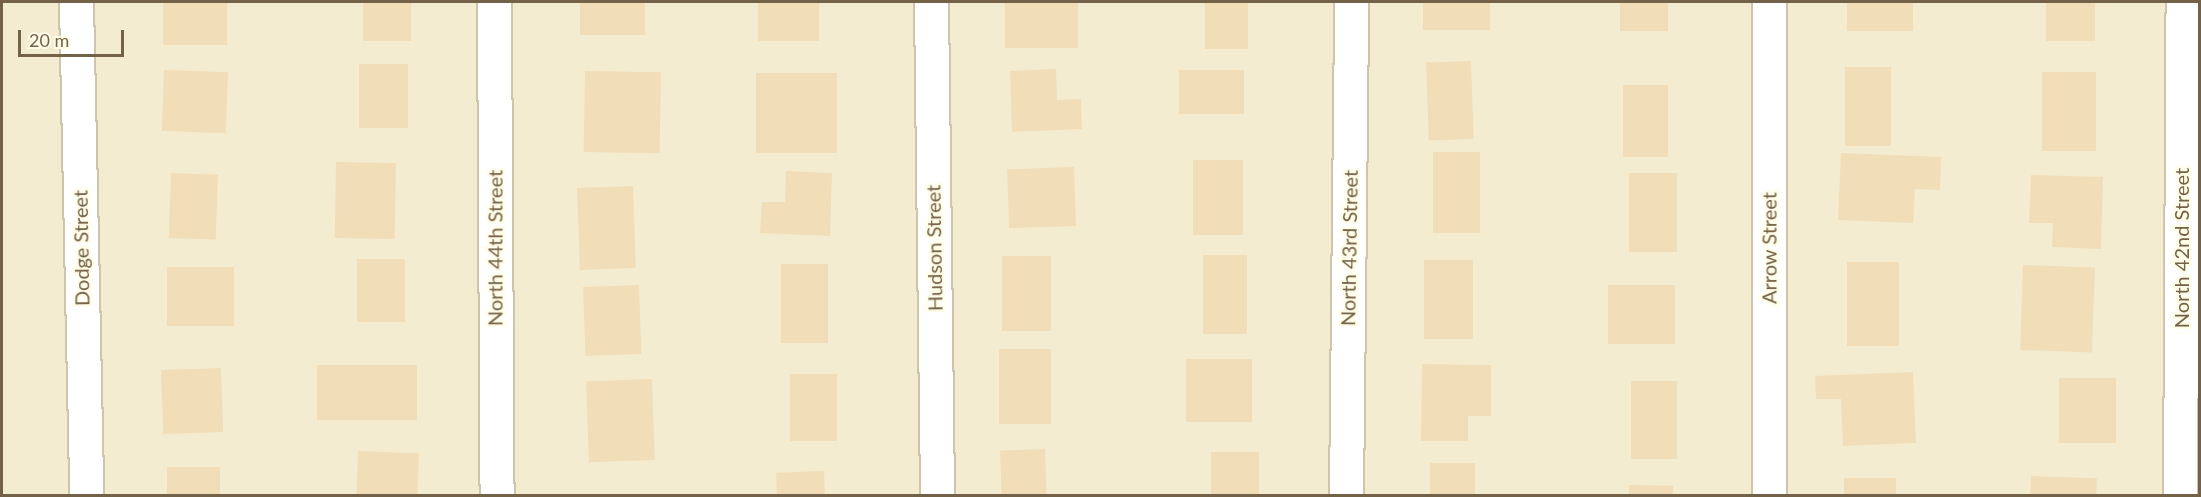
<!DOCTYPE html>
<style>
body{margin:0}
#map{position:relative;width:2201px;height:497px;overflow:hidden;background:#fcf8e2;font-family:Lato,sans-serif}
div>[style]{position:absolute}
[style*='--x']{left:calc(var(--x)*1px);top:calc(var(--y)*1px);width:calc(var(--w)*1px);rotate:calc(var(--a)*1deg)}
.residential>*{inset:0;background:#f4ecd0;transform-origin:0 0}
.building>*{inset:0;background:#f2ddb9;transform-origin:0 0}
.roads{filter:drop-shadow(2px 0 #cfc4ac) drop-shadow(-2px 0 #cfc4ac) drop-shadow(0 2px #cfc4ac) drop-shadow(0 -2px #cfc4ac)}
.minor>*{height:33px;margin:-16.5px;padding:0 16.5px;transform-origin:16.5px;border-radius:16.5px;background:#fff}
span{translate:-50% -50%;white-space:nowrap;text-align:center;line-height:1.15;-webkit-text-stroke:5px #fffce8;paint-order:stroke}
.street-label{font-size:20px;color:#746248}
.frame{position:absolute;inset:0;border:3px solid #746248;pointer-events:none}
.scale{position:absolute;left:18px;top:30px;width:106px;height:27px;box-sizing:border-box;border:3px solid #746248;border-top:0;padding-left:8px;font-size:18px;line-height:21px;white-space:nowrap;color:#746248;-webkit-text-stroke:4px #fffce8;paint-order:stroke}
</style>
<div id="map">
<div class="residential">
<i style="left:2px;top:2px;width:486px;height:493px"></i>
<i style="left:504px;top:2px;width:1695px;height:493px"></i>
</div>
<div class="building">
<i style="left:163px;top:2px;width:64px;height:43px"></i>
<i style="left:363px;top:2px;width:48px;height:39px"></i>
<i style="left:580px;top:2px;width:65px;height:33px"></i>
<i style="left:758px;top:2px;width:61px;height:39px"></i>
<i style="left:1005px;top:2px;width:73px;height:46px"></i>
<i style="left:1205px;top:2px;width:43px;height:47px"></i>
<i style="left:1423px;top:2px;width:67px;height:28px"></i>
<i style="left:1620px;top:2px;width:48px;height:29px"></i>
<i style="left:1847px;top:2px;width:66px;height:29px"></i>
<i style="left:2046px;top:2px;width:49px;height:39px"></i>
<i style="left:1471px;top:61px;width:78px;height:45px;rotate:88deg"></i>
<i style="left:359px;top:64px;width:49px;height:64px"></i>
<i style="left:1891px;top:67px;width:79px;height:46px;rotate:90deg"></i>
<i style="clip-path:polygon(1056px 69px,1057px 100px,1081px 99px,1082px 129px,1012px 132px,1010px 71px)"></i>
<i style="left:164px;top:70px;width:64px;height:61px;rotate:2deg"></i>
<i style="left:1179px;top:70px;width:65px;height:44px"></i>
<i style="left:585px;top:71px;width:76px;height:81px;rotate:1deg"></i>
<i style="left:2042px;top:72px;width:54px;height:79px"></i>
<i style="left:756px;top:73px;width:81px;height:80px"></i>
<i style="left:1623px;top:85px;width:45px;height:72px"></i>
<i style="left:1480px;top:152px;width:81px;height:47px;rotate:90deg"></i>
<i style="clip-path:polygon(1841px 153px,1941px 157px,1940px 190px,1915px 189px,1913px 223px,1838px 220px)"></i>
<i style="left:1193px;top:160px;width:50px;height:75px"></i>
<i style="left:336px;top:162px;width:60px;height:76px;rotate:1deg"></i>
<i style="left:1074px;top:167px;width:59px;height:67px;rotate:88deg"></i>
<i style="clip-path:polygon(786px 171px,832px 173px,830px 236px,760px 233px,762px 202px,785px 202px)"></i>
<i style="left:171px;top:173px;width:47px;height:65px;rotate:2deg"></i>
<i style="left:1629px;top:173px;width:48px;height:79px"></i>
<i style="clip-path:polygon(2031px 175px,2103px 177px,2101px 249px,2052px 247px,2053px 223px,2029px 223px)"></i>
<i style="left:633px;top:186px;width:82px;height:56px;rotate:88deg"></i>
<i style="left:1203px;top:255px;width:44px;height:79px"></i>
<i style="left:1002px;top:256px;width:49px;height:75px"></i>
<i style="left:357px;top:259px;width:48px;height:63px"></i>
<i style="left:1424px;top:260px;width:49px;height:79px"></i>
<i style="left:1847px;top:262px;width:52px;height:84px"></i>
<i style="left:828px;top:264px;width:79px;height:47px;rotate:90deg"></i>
<i style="left:2023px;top:265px;width:72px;height:85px;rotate:2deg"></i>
<i style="left:234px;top:267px;width:59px;height:67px;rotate:90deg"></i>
<i style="left:639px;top:285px;width:69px;height:56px;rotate:88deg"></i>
<i style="left:1608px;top:285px;width:67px;height:59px"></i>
<i style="left:999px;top:349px;width:52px;height:75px"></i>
<i style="left:1186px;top:359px;width:66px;height:63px"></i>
<i style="clip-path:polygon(1422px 364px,1491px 365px,1491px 416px,1468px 416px,1468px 441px,1421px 441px)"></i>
<i style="left:317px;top:365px;width:100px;height:55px"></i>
<i style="left:221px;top:368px;width:64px;height:60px;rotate:88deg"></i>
<i style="clip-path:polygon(1913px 372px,1916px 443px,1843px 446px,1841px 399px,1816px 399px,1815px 376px)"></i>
<i style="left:790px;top:374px;width:47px;height:67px"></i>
<i style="left:2059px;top:378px;width:57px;height:65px"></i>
<i style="left:652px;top:379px;width:81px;height:66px;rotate:88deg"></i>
<i style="left:1631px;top:381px;width:46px;height:78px"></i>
<i style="left:1045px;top:449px;width:47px;height:45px;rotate:88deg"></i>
<i style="left:358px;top:451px;width:61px;height:45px;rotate:2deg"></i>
<i style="left:1259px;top:452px;width:44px;height:48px;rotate:90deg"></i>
<i style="left:1475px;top:463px;width:33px;height:45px;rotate:90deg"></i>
<i style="left:167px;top:467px;width:53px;height:29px"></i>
<i style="left:824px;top:471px;width:25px;height:48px;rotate:88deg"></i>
<i style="left:2031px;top:476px;width:66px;height:20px;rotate:2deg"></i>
<i style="left:1844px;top:478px;width:52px;height:18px"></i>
<i style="left:1629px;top:485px;width:44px;height:11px;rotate:1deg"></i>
</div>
<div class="roads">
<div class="minor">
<i style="--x:76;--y:2;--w:494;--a:88.8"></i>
<i style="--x:494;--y:2;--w:494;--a:89.7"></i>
<i style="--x:931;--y:2;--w:494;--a:89.3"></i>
<i style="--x:1769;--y:2;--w:494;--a:90"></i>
<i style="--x:1346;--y:496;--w:494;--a:-89.4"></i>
<i style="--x:2180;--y:496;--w:494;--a:-89.7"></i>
</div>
</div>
<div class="street-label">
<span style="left:81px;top:248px;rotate:-91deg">Dodge Street</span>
<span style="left:495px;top:248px;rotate:-90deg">North 44th Street</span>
<span style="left:934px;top:248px;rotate:-91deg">Hudson Street</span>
<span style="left:1349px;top:248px;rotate:-89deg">North 43rd Street</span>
<span style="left:1769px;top:248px;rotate:-90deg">Arrow Street</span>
<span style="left:2181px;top:248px;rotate:-90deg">North 42nd Street</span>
</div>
<div class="frame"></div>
<div class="scale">20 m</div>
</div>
